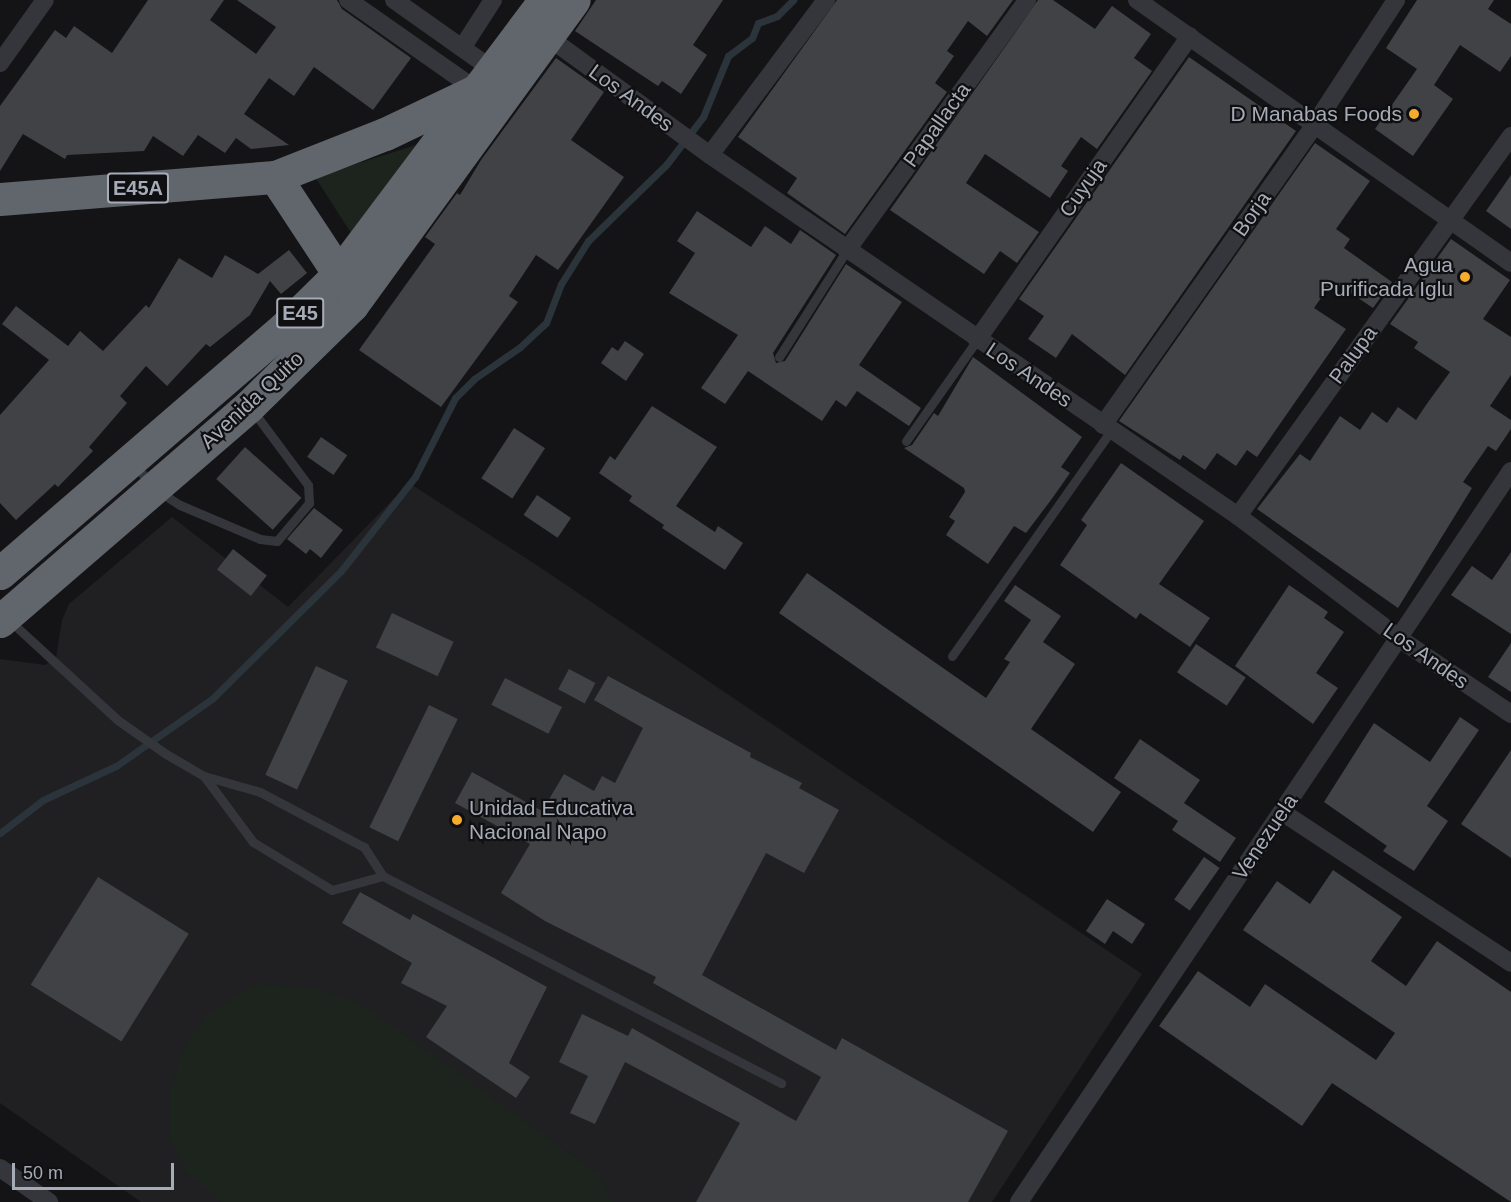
<!DOCTYPE html>
<style>
body{margin:0}
#map{position:relative;width:1511px;height:1202px;overflow:hidden;background:#141416;font-family:Helvetica,sans-serif}
div>[style]{position:absolute}
[style*='--x']{left:calc(var(--x)*1px);top:calc(var(--y)*1px);width:calc(var(--w)*1px);rotate:calc(var(--a)*1deg)}
.built>*{inset:0;background:#202023}
.green>*{inset:0;background:#1c241d}
.stream>*{height:7px;margin:-3.5px;padding:0 3.5px;transform-origin:3.5px;border-radius:3.5px;background:#2a343a}
.building>*{inset:0;background:#404246;transform-origin:0 0}
.lane>*{height:9px;margin:-4.5px;padding:0 4.5px;transform-origin:4.5px;border-radius:4.5px;background:#35363b}
.street>*{height:18px;margin:-9px;padding:0 9px;transform-origin:9px;border-radius:9px;background:#35363b}
.highway>*{height:33px;margin:-16.5px;padding:0 16.5px;transform-origin:16.5px;border-radius:16.5px;background:#61656c}
.dots>*{width:16px;height:16px;translate:-50% -50%;box-sizing:border-box;border:3px solid #0f0f11;border-radius:50%}
span{translate:-50% -50%;white-space:nowrap;text-align:center;line-height:1.15;-webkit-text-stroke:4.5px #0f0f11;paint-order:stroke}
.shield-label span{padding:2px 4px;background:#0f0f11;border:2px solid;border-radius:4px;-webkit-text-stroke-width:0}
.shield-label{font-size:20px;color:#a6acb7;font-weight:700}
.street-label{font-size:21px;color:#a6acb7}
.poi-label{font-size:21px;color:#a6acb7}
.right{translate:-100% -50%;text-align:right}
.left{translate:0 -50%;text-align:left}
.scale{position:absolute;left:12px;top:1163px;width:162px;height:27px;box-sizing:border-box;border:3px solid #a6acb7;border-top:0;padding-left:8px;font-size:18px;line-height:21px;white-space:nowrap;color:#a6acb7;-webkit-text-stroke:4px #0f0f11;paint-order:stroke}
</style>
<div id="map">
<div class="built">
<i style="clip-path:polygon(409px 483px,541px 568px,1142px 974px,992px 1202px,141px 1202px,0 1103px,0 659px,45px 665px,56px 658px,62px 620px,69px 604px,172px 517px,288px 607px)"></i>
</div>
<div class="green">
<i style="clip-path:polygon(416px 145px,351px 233px,315px 177px)"></i>
<i style="clip-path:polygon(258px 984px,320px 989px,362px 1005px,596px 1172px,614px 1202px,222px 1202px,187px 1172px,170px 1137px,169px 1091px,185px 1046px,208px 1014px)"></i>
</div>
<div class="stream">
<i style="--x:0;--y:833;--w:54;--a:-37.5"></i>
<i style="--x:43;--y:800;--w:81;--a:-25"></i>
<i style="--x:116;--y:766;--w:118;--a:-35"></i>
<i style="--x:213;--y:698;--w:180;--a:-44.8"></i>
<i style="--x:341;--y:571;--w:120;--a:-51.8"></i>
<i style="--x:415;--y:477;--w:89;--a:-63.1"></i>
<i style="--x:455;--y:398;--w:27;--a:-45"></i>
<i style="--x:474;--y:379;--w:56;--a:-34.8"></i>
<i style="--x:520;--y:347;--w:35;--a:-43"></i>
<i style="--x:546;--y:323;--w:42;--a:-69"></i>
<i style="--x:561;--y:284;--w:51;--a:-57.9"></i>
<i style="--x:588;--y:241;--w:109;--a:-44.3"></i>
<i style="--x:666;--y:165;--w:61;--a:-52.4"></i>
<i style="--x:703;--y:117;--w:66;--a:-67.7"></i>
<i style="--x:728;--y:56;--w:30;--a:-37"></i>
<i style="--x:752;--y:38;--w:16;--a:-68"></i>
<i style="--x:758;--y:23;--w:20;--a:-20"></i>
<i style="--x:777;--y:16;--w:23;--a:-45"></i>
</div>
<div class="building">
<i style="clip-path:polygon(148px 0,224px 0,210px 20px,256px 54px,276px 27px,237px 0,337px 0,342px 9px,411px 58px,373px 110px,314px 67px,294px 96px,269px 78px,244px 114px,289px 145px,251px 149px,236px 138px,225px 153px,198px 135px,183px 156px,153px 136px,144px 151px,67px 155px,65px 159px,23px 134px,0 171px,0 106px,55px 30px,66px 38px,74px 26px,112px 53px)"></i>
<i style="clip-path:polygon(596px 0,723px 0,693px 45px,707px 55px,681px 94px,662px 81px,658px 86px,575px 31px)"></i>
<i style="clip-path:polygon(837px 0,1013px 0,987px 36px,968px 21px,947px 51px,954px 56px,935px 83px,947px 92px,845px 234px,787px 193px,797px 178px,738px 137px)"></i>
<i style="clip-path:polygon(1038px 0,1053px 0,1095px 29px,1112px 6px,1151px 34px,1134px 58px,1152px 71px,1097px 149px,1081px 137px,1061px 166px,1068px 171px,1050px 198px,985px 154px,966px 183px,1039px 232px,1017px 263px,1000px 251px,984px 274px,890px 210px)"></i>
<i style="clip-path:polygon(1417px 0,1494px 0,1488px 9px,1511px 24px,1511px 56px,1500px 72px,1460px 45px,1434px 85px,1453px 99px,1413px 156px,1375px 129px,1417px 69px,1386px 48px)"></i>
<i style="clip-path:polygon(1189px 57px,1296px 131px,1125px 375px,1072px 334px,1056px 358px,1028px 339px,1044px 316px,1019px 299px)"></i>
<i style="clip-path:polygon(556px 58px,604px 92px,571px 140px,624px 177px,558px 270px,536px 255px,509px 296px,518px 302px,441px 407px,359px 350px,435px 244px,425px 237px,457px 193px,460px 195px,481px 160px)"></i>
<i style="clip-path:polygon(1315px 143px,1370px 181px,1336px 229px,1350px 239px,1344px 248px,1392px 282px,1373px 308px,1333px 281px,1314px 308px,1346px 329px,1257px 457px,1247px 450px,1236px 466px,1217px 453px,1205px 470px,1183px 455px,1180px 460px,1119px 421px)"></i>
<i style="clip-path:polygon(1511px 175px,1511px 229px,1486px 211px)"></i>
<i style="clip-path:polygon(697px 211px,751px 247px,765px 226px,791px 244px,800px 230px,836px 255px,773px 353px,776px 363px,785px 361px,846px 264px,902px 302px,859px 365px,921px 408px,909px 426px,857px 391px,846px 407px,836px 400px,822px 421px,748px 371px,725px 404px,701px 388px,738px 335px,669px 293px,695px 253px,677px 241px)"></i>
<i style="clip-path:polygon(1451px 239px,1510px 280px,1483px 319px,1511px 337px,1511px 375px,1490px 406px,1511px 420px,1511px 429px,1496px 451px,1488px 446px,1463px 482px,1472px 488px,1398px 608px,1257px 509px,1300px 454px,1310px 461px,1340px 416px,1360px 430px,1372px 412px,1387px 423px,1398px 407px,1416px 420px,1426px 405px,1450px 372px,1414px 348px,1418px 342px,1390px 324px)"></i>
<i style="clip-path:polygon(289px 250px,307px 273px,281px 294px,270px 281px,250px 315px,210px 347px,206px 344px,167px 386px,146px 366px,120px 396px,127px 403px,89px 447px,93px 451px,58px 487px,55px 484px,16px 520px,0 503px,0 415px,49px 360px,2px 324px,16px 306px,68px 346px,80px 331px,103px 351px,146px 305px,149px 308px,179px 258px,212px 278px,225px 255px,258px 274px)"></i>
<i style="clip-path:polygon(625px 341px,644px 354px,626px 381px,601px 363px,612px 347px,618px 351px)"></i>
<i style="clip-path:polygon(973px 357px,1082px 437px,1061px 467px,1070px 473px,1051px 500px,1026px 533px,1014px 526px,988px 564px,946px 535px,955px 521px,949px 517px,965px 492px,964px 488px,904px 448px,912px 445px,934px 413px,938px 416px)"></i>
<i style="clip-path:polygon(652px 406px,717px 447px,676px 506px,715px 532px,718px 526px,743px 543px,725px 570px,662px 528px,664px 525px,629px 501px,632px 496px,599px 473px,610px 456px,615px 460px)"></i>
<i style="left:514px;top:428px;width:37px;height:60px;rotate:33deg"></i>
<i style="left:321px;top:437px;width:32px;height:24px;rotate:35deg"></i>
<i style="left:245px;top:447px;width:76px;height:43px;rotate:42deg"></i>
<i style="clip-path:polygon(1121px 463px,1204px 521px,1159px 584px,1210px 618px,1190px 647px,1140px 613px,1136px 619px,1060px 565px,1087px 525px,1081px 520px)"></i>
<i style="left:537px;top:495px;width:41px;height:24px;rotate:34deg"></i>
<i style="clip-path:polygon(314px 508px,343px 530px,321px 558px,310px 549px,306px 554px,287px 539px)"></i>
<i style="left:233px;top:549px;width:43px;height:26px;rotate:38deg"></i>
<i style="clip-path:polygon(1511px 552px,1511px 634px,1451px 595px,1472px 566px,1492px 580px)"></i>
<i style="clip-path:polygon(807px 573px,986px 698px,1010px 662px,1004px 659px,1031px 620px,1004px 601px,1015px 585px,1061px 616px,1043px 642px,1075px 664px,1031px 729px,1121px 792px,1093px 832px,779px 613px)"></i>
<i style="clip-path:polygon(1289px 585px,1328px 612px,1324px 618px,1344px 632px,1316px 673px,1338px 688px,1313px 724px,1235px 666px)"></i>
<i style="left:392px;top:613px;width:68px;height:38px;rotate:25deg"></i>
<i style="clip-path:polygon(1511px 643px,1511px 692px,1488px 677px)"></i>
<i style="left:1196px;top:644px;width:60px;height:34px;rotate:34deg"></i>
<i style="left:316px;top:666px;width:35px;height:120px;rotate:25deg"></i>
<i style="left:569px;top:669px;width:30px;height:23px;rotate:28deg"></i>
<i style="clip-path:polygon(608px 676px,751px 753px,750px 757px,802px 783px,799px 788px,839px 810px,804px 873px,766px 853px,702px 975px,836px 1050px,842px 1038px,1008px 1131px,968px 1202px,696px 1202px,740px 1123px,625px 1062px,595px 1124px,570px 1113px,588px 1076px,559px 1062px,582px 1014px,628px 1036px,632px 1028px,796px 1121px,821px 1077px,653px 983px,656px 977px,545px 921px,501px 893px,530px 844px,455px 803px,472px 772px,542px 811px,564px 774px,594px 791px,602px 776px,615px 783px,643px 728px,594px 700px)"></i>
<i style="left:505px;top:678px;width:64px;height:30px;rotate:27deg"></i>
<i style="left:429px;top:705px;width:32px;height:136px;rotate:26deg"></i>
<i style="clip-path:polygon(1460px 717px,1479px 730px,1427px 806px,1448px 821px,1414px 871px,1383px 851px,1387px 846px,1324px 802px,1374px 723px,1430px 762px)"></i>
<i style="clip-path:polygon(1140px 739px,1200px 780px,1184px 803px,1236px 838px,1220px 862px,1172px 830px,1178px 821px,1114px 778px)"></i>
<i style="clip-path:polygon(1511px 750px,1511px 858px,1461px 824px)"></i>
<i style="left:1204px;top:857px;width:19px;height:52px;rotate:35deg"></i>
<i style="clip-path:polygon(1333px 870px,1402px 917px,1371px 961px,1406px 986px,1437px 941px,1511px 992px,1511px 1202px,1332px 1083px,1302px 1126px,1159px 1026px,1198px 971px,1250px 1007px,1265px 984px,1376px 1060px,1395px 1033px,1243px 930px,1277px 881px,1310px 904px)"></i>
<i style="left:98px;top:877px;width:107px;height:127px;rotate:32deg"></i>
<i style="clip-path:polygon(360px 892px,410px 920px,413px 914px,547px 987px,509px 1063px,530px 1077px,516px 1098px,426px 1037px,447px 1006px,401px 983px,412px 963px,342px 923px)"></i>
<i style="clip-path:polygon(1107px 899px,1145px 924px,1132px 944px,1113px 931px,1105px 944px,1086px 931px)"></i>
</div>
<div class="lane">
<i style="--x:779;--y:357;--w:127;--a:-57.6"></i>
<i style="--x:906;--y:441;--w:123;--a:-54.9"></i>
<i style="--x:135;--y:465;--w:31;--a:50"></i>
<i style="--x:155;--y:489;--w:30;--a:33"></i>
<i style="--x:180;--y:505;--w:87;--a:23"></i>
<i style="--x:260;--y:539;--w:17;--a:7"></i>
<i style="--x:277;--y:541;--w:50;--a:-49.9"></i>
<i style="--x:309;--y:503;--w:18;--a:-93"></i>
<i style="--x:308;--y:485;--w:92;--a:-126.6"></i>
<i style="--x:9;--y:620;--w:149;--a:42.6"></i>
<i style="--x:119;--y:721;--w:57;--a:35.1"></i>
<i style="--x:166;--y:754;--w:44;--a:30.1"></i>
<i style="--x:204;--y:776;--w:58;--a:15.9"></i>
<i style="--x:260;--y:792;--w:118;--a:27.9"></i>
<i style="--x:364;--y:847;--w:35;--a:57"></i>
<i style="--x:383;--y:876;--w:449;--a:27.5"></i>
<i style="--x:952;--y:656;--w:276;--a:-54.8"></i>
<i style="--x:204;--y:776;--w:82;--a:53.4"></i>
<i style="--x:253;--y:842;--w:92;--a:31.3"></i>
<i style="--x:332;--y:890;--w:53;--a:-15.4"></i>
</div>
<div class="street">
<i style="--x:348;--y:0;--w:164;--a:35"></i>
<i style="--x:394;--y:0;--w:128;--a:35.2"></i>
<i style="--x:1137;--y:0;--w:457;--a:35.1"></i>
<i style="--x:548;--y:37;--w:200;--a:36.1"></i>
<i style="--x:710;--y:155;--w:640;--a:34.36"></i>
<i style="--x:1238;--y:516;--w:203;--a:37.2"></i>
<i style="--x:1400;--y:639;--w:134;--a:34"></i>
<i style="--x:462;--y:48;--w:57;--a:-57.1"></i>
<i style="--x:0;--y:63;--w:77;--a:-54.5"></i>
<i style="--x:710;--y:155;--w:194;--a:-53.2"></i>
<i style="--x:847;--y:250;--w:308;--a:-54.2"></i>
<i style="--x:977;--y:340;--w:371;--a:-55"></i>
<i style="--x:1103;--y:425;--w:368;--a:-54.8"></i>
<i style="--x:1315;--y:124;--w:148;--a:-56.8"></i>
<i style="--x:1238;--y:516;--w:468;--a:-54.3"></i>
<i style="--x:1282;--y:812;--w:274;--a:33.4"></i>
<i style="--x:0;--y:1168;--w:60;--a:34.8"></i>
<i style="--x:1019;--y:1202;--w:881;--a:-56.06"></i>
</div>
<div class="highway">
<i style="--x:275;--y:177;--w:116;--a:56.6"></i>
<i style="--x:339;--y:274;--w:19;--a:69"></i>
<i style="--x:0;--y:199;--w:276;--a:-4.6"></i>
<i style="--x:275;--y:177;--w:118;--a:-21.4"></i>
<i style="--x:385;--y:134;--w:98;--a:-25.5"></i>
<i style="--x:0;--y:573;--w:374;--a:-40.8"></i>
<i style="--x:283;--y:329;--w:78;--a:-44.5"></i>
<i style="--x:339;--y:274;--w:343;--a:-53.1"></i>
<i style="--x:0;--y:621;--w:329;--a:-40.8"></i>
<i style="--x:249;--y:406;--w:144;--a:-44.4"></i>
<i style="--x:352;--y:305;--w:377;--a:-54"></i>
</div>
<div class="dots">
<i style="left:1414px;top:114px;background:#f5ac2e"></i>
<i style="left:1465px;top:277px;background:#f5ac2e"></i>
<i style="left:457px;top:820px;background:#f5ac2e"></i>
</div>
<div class="shield-label">
<span style="left:138px;top:188px">E45A</span>
<span style="left:300px;top:313px">E45</span>
</div>
<div class="street-label">
<span style="left:631px;top:98px;rotate:36deg">Los Andes</span>
<span style="left:937px;top:125px;rotate:-54deg">Papallacta</span>
<span style="left:1083px;top:188px;rotate:-55deg">Cuyuja</span>
<span style="left:1252px;top:214px;rotate:-55deg">Borja</span>
<span style="left:1353px;top:355px;rotate:-54deg">Palupa</span>
<span style="left:1029px;top:375px;rotate:34deg">Los Andes</span>
<span style="left:252px;top:400px;rotate:-43deg">Avenida Quito</span>
<span style="left:1426px;top:656px;rotate:35deg">Los Andes</span>
<span style="left:1265px;top:837px;rotate:-56deg">Venezuela</span>
</div>
<div class="poi-label">
<span class="right" style="left:1402px;top:114px">D Manabas Foods</span>
<span class="right" style="left:1453px;top:277px">Agua<br>Purificada Iglu</span>
<span class="left" style="left:469px;top:820px">Unidad Educativa<br>Nacional Napo</span>
</div>
<div class="scale">50 m</div>
</div>
